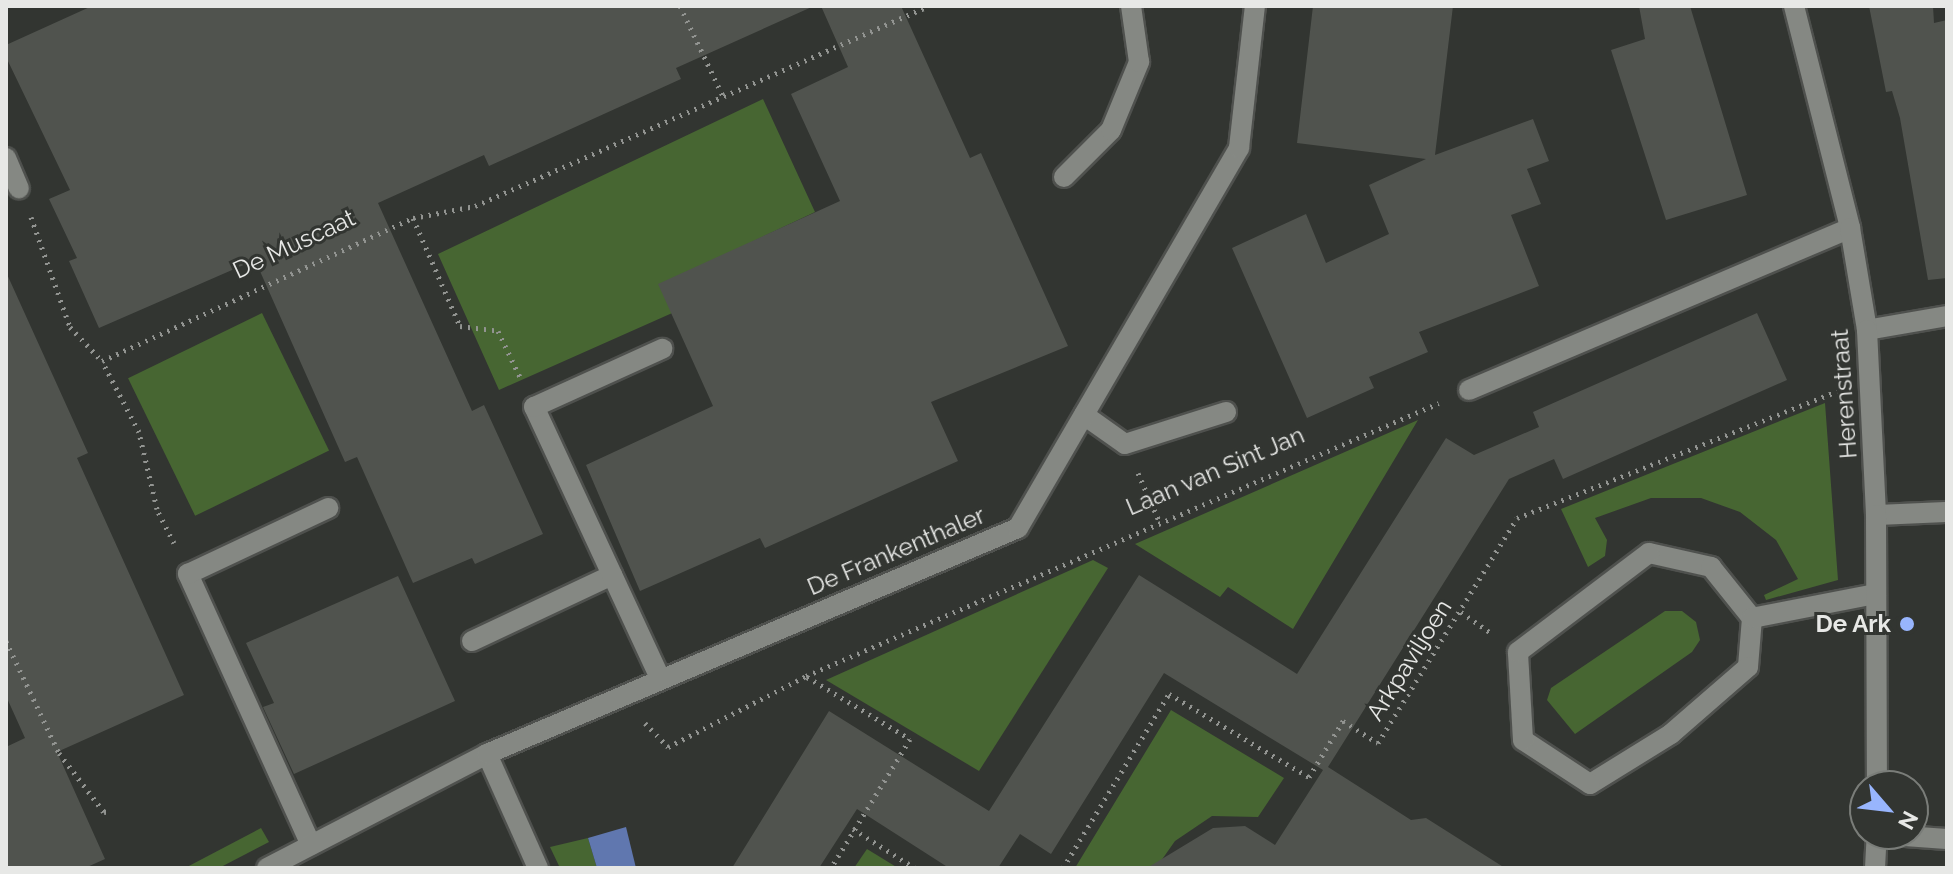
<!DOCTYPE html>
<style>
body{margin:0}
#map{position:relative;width:1953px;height:874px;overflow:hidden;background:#323531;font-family:Raleway,sans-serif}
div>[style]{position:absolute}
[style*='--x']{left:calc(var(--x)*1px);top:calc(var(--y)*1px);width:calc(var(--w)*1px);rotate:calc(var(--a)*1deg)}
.green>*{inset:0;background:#476632;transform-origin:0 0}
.water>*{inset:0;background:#6077af}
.building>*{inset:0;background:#50534e}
.path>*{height:5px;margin-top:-2.5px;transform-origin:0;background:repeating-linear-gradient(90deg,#929491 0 2px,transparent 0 8px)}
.roads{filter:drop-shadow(2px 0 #4f514e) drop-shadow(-2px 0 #4f514e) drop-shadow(0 2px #4f514e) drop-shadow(0 -2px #4f514e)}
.service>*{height:20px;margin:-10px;padding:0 10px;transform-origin:10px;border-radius:10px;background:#858883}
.minor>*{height:20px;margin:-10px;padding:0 10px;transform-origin:10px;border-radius:10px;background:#858883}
.tertiary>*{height:20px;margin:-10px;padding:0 10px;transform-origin:10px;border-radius:10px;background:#858883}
.dots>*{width:22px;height:22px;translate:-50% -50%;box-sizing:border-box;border:4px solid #323531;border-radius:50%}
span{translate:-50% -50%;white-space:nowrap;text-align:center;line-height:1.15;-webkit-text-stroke:6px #323531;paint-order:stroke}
.street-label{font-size:24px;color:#e7e8e6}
.poi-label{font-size:24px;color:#e7e8e6;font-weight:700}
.right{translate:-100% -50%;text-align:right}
.frame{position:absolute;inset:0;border:8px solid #e7e8e6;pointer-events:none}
.north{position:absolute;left:1849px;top:770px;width:80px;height:80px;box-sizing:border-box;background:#323531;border:2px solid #7a7d79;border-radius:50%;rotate:118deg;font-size:22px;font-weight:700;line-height:32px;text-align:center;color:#e7e8e6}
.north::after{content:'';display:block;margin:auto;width:28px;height:36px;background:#98b5fd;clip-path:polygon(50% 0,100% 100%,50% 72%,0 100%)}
</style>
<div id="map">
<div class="green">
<i style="clip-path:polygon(763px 99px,815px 212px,682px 275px,688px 306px,499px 390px,438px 254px)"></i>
<i style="left:262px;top:313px;width:153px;height:149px;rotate:64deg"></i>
<i style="clip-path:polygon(1825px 403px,1838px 580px,1766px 600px,1764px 595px,1798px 579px,1776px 540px,1740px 512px,1701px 498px,1651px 498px,1595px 518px,1607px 540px,1605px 556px,1588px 567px,1561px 509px)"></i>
<i style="clip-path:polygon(1418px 420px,1293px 629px,1228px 587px,1220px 597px,1135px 544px)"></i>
<i style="clip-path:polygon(1093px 560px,1108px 568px,979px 771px,826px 680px)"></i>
<i style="clip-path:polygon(1665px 611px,1682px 611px,1696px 622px,1700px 640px,1692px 652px,1575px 734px,1547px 700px,1551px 688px)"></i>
<i style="clip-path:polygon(1171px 710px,1284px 778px,1258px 817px,1212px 816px,1175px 841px,1156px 868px,1075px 868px)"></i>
<i style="clip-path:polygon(261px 828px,269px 842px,219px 868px,185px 868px)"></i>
<i style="clip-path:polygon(588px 838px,597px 868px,560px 868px,550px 847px)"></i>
<i style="clip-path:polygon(867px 849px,898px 868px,854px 868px)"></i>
</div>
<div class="water">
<i style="clip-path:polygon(626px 827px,636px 868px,597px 868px,588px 838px)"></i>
</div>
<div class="building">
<i style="clip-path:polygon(92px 6px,814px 6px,676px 68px,681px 79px,489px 166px,484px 155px,378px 203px,472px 411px,484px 405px,543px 534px,475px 564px,472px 558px,413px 583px,357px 457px,345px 462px,255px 260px,99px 328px,69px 261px,77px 258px,49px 199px,70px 190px,6px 57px,6px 45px)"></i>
<i style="clip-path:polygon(821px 6px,901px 6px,970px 158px,981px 153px,1068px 346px,931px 402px,958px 461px,765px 548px,760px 538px,640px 591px,586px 465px,713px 406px,658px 284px,840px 201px,791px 94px,848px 67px)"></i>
<i style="clip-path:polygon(1313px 6px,1453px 6px,1435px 155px,1533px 119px,1549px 161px,1527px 169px,1541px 204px,1511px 215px,1539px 286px,1419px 332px,1428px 352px,1369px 377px,1374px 388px,1307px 418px,1232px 248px,1306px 214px,1326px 263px,1389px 234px,1369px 185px,1426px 159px,1297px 143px)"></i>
<i style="clip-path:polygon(1639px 6px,1690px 6px,1747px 195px,1666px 220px,1611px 50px,1645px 39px)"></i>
<i style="clip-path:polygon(1869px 6px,1933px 6px,1934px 23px,1947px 20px,1947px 278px,1928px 280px,1900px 118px,1892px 91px,1886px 92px)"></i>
<i style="clip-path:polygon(6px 272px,88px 453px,77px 458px,184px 695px,57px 752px,105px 859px,85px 868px,6px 868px,6px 747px,25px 738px,6px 696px)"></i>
<i style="clip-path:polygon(1757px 313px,1787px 380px,1563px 479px,1554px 459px,1509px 479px,1328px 767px,1411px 820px,1426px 818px,1505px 868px,1147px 868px,1213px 828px,1245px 826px,1275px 845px,1323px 770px,1164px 673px,1051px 854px,1020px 834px,998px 868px,949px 868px,857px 809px,819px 868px,732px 868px,829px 711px,989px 811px,1139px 575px,1297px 674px,1446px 438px,1474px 455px,1539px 427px,1533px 412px)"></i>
<i style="clip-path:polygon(398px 576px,455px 701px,294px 774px,263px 707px,274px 703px,246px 643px)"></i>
</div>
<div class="path">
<i style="--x:680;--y:6;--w:100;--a:64.5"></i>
<i style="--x:31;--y:217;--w:117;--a:70.5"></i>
<i style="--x:70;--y:327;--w:47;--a:46.7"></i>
<i style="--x:413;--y:218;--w:118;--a:66.5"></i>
<i style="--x:460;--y:326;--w:38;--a:7"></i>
<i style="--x:498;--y:331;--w:51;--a:64.4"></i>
<i style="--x:1138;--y:473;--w:55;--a:66.3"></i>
<i style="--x:174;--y:543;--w:38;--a:-117"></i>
<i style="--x:157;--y:509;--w:79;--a:-103.2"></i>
<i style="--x:139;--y:432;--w:80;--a:-117.5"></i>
<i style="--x:102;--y:361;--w:342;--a:-24.7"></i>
<i style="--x:413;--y:218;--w:63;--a:-11"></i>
<i style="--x:475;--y:206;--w:496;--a:-23.8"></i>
<i style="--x:1461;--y:612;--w:37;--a:35"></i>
<i style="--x:6;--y:641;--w:124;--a:64.7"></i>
<i style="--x:59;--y:753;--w:74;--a:52.7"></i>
<i style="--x:104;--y:812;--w:7;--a:-8"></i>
<i style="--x:807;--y:677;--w:120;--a:31"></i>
<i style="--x:910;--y:739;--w:151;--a:121.5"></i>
<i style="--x:645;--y:723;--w:33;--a:46"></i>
<i style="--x:668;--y:747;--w:155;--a:-27.2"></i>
<i style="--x:806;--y:676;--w:689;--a:-23.33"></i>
<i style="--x:853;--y:829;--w:73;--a:32.2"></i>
<i style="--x:1063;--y:868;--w:204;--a:-58.7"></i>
<i style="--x:1169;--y:694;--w:163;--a:30.7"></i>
<i style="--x:1309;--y:777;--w:66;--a:-58.7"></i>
<i style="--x:1343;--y:721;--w:41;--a:32.2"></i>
<i style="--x:1378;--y:743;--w:264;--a:-58.3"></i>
<i style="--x:1517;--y:518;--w:344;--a:-21.6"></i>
</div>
<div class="roads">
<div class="service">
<i style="--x:1084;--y:415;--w:50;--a:35.3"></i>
<i style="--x:1125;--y:444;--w:106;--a:-17.6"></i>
<i style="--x:1649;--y:553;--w:64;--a:12.7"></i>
<i style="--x:1711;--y:567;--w:65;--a:51.2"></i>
<i style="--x:1752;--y:618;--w:49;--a:94.7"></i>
<i style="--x:1748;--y:667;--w:102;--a:139"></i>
<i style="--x:1671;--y:734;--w:95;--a:148.3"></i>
<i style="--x:1590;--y:784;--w:80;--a:-146.7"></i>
<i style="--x:1523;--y:740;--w:88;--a:-93.3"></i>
<i style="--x:1518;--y:652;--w:164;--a:-37.1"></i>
<i style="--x:1752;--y:618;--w:126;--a:-11"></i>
<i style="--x:472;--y:641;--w:155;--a:-25.2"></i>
</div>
<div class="minor">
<i style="--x:6;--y:158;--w:33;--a:67"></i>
<i style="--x:1064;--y:177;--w:66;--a:-45"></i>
<i style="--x:1111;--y:130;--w:74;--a:-67.6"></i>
<i style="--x:1139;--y:62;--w:57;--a:-98.1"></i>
<i style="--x:1867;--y:330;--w:81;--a:-9.9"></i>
<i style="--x:1469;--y:390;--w:414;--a:-23"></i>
<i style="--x:1876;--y:515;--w:71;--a:-2.4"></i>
<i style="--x:660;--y:678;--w:299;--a:-114.9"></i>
<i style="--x:534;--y:407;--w:141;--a:-24.4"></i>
<i style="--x:487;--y:754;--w:125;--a:65.9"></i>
<i style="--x:1877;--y:834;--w:70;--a:4.1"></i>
<i style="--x:311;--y:845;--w:298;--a:-114.4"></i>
<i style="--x:188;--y:574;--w:155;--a:-25.2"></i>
<i style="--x:267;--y:868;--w:248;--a:-27.4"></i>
<i style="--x:487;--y:754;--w:577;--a:-23.06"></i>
<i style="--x:1018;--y:528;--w:440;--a:-59.8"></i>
<i style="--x:1239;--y:148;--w:143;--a:-83.6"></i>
</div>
<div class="tertiary">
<i style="--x:1794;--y:6;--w:229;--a:75.8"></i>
<i style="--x:1850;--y:228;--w:103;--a:80.5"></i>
<i style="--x:1867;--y:330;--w:185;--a:87.2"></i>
<i style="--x:1876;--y:515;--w:271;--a:89.8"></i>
<i style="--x:1875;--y:868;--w:34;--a:-87"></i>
</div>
</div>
<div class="dots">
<i style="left:1907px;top:624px;background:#98b5fd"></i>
</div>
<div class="street-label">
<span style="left:294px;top:244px;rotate:-25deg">De Muscaat</span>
<span style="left:1844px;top:394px;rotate:-94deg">Herenstraat</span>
<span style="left:1215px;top:471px;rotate:-23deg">Laan van Sint Jan</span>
<span style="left:896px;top:551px;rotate:-23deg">De Frankenthaler</span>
<span style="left:1409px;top:660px;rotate:-58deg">Arkpaviljoen</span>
</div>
<div class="poi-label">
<span class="right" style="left:1891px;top:624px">De Ark</span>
</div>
<div class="frame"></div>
<div class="north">N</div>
</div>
